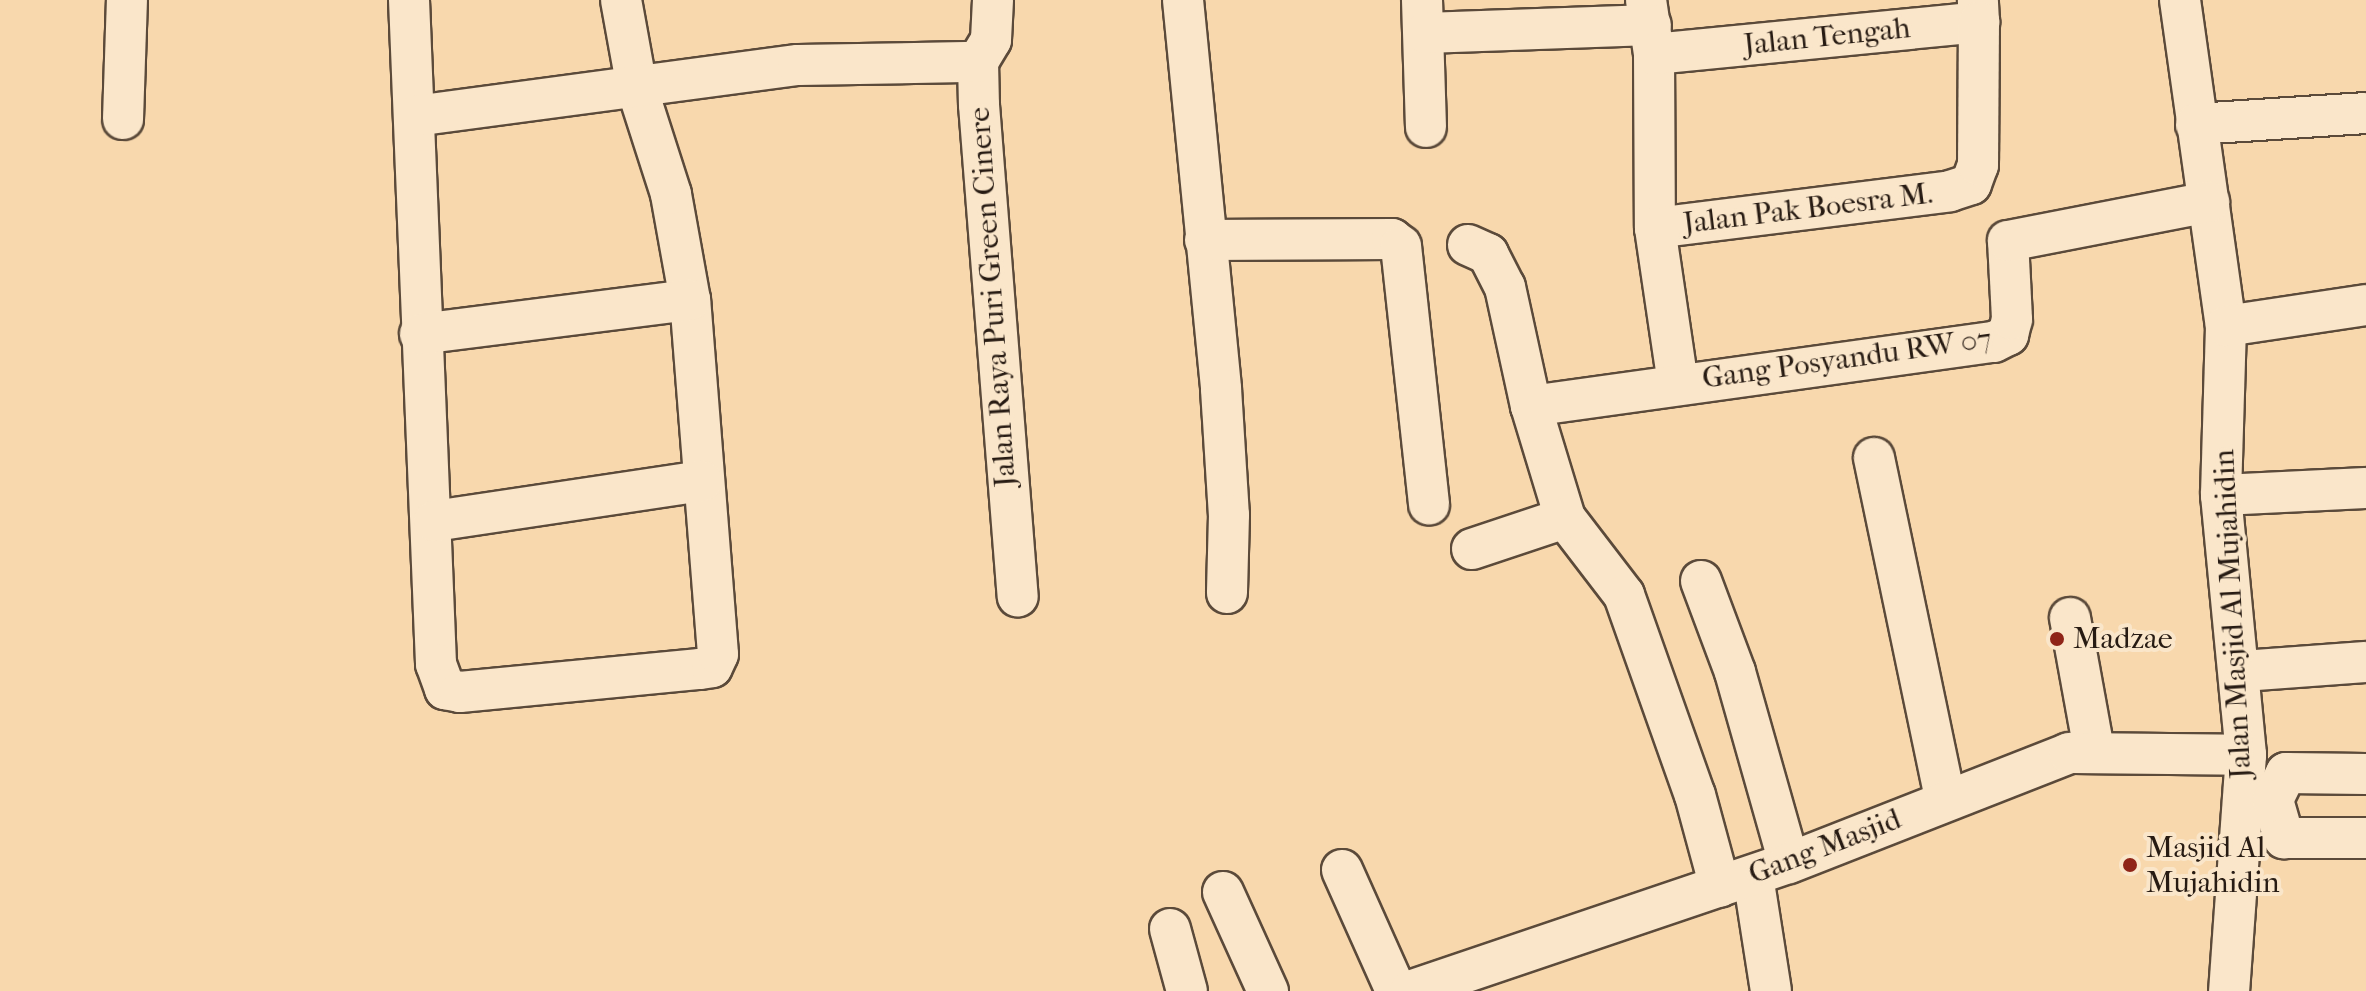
<!DOCTYPE html>
<style>
body{margin:0}
#map{position:relative;width:2366px;height:991px;overflow:hidden;background:#f8d8ad;font-family:"IM FELL French Canon",serif}
div>[style]{position:absolute}
[style*='--x']{left:calc(var(--x)*1px);top:calc(var(--y)*1px);width:calc(var(--w)*1px);rotate:calc(var(--a)*1deg)}
.roads{filter:drop-shadow(2px 0 #5b4a3a) drop-shadow(-2px 0 #5b4a3a) drop-shadow(0 2px #5b4a3a) drop-shadow(0 -2px #5b4a3a)}
.minor>*{height:40px;margin:-20px;padding:0 20px;transform-origin:20px;border-radius:20px;background:#fae6ca}
.dots>*{width:22px;height:22px;translate:-50% -50%;box-sizing:border-box;border:4px solid #fae6ca;border-radius:50%}
span{translate:-50% -50%;white-space:nowrap;text-align:center;line-height:1.15;-webkit-text-stroke:8px #fae6ca;paint-order:stroke}
.street-label{font-size:30px;color:#271b13}
.poi-label{font-size:30px;color:#271b13}
.left{translate:0 -50%;text-align:left}
</style>
<div id="map">
<div class="roads">
<div class="minor">
<i style="--x:409;--y:0;--w:665;--a:87.67"></i>
<i style="--x:436;--y:664;--w:27;--a:70"></i>
<i style="--x:445;--y:689;--w:15;--a:11"></i>
<i style="--x:460;--y:692;--w:241;--a:-5.5"></i>
<i style="--x:700;--y:669;--w:12;--a:-9"></i>
<i style="--x:712;--y:667;--w:14;--a:-65"></i>
<i style="--x:718;--y:654;--w:355;--a:-94.5"></i>
<i style="--x:690;--y:300;--w:108;--a:-100.2"></i>
<i style="--x:671;--y:194;--w:111;--a:-107.8"></i>
<i style="--x:637;--y:88;--w:89;--a:-100.3"></i>
<i style="--x:993;--y:0;--w:40;--a:92.9"></i>
<i style="--x:991;--y:40;--w:26;--a:121"></i>
<i style="--x:978;--y:62;--w:43;--a:88.7"></i>
<i style="--x:979;--y:105;--w:493;--a:85.5"></i>
<i style="--x:1183;--y:0;--w:391;--a:84.4"></i>
<i style="--x:1221;--y:389;--w:126;--a:86.4"></i>
<i style="--x:1229;--y:515;--w:78;--a:91.5"></i>
<i style="--x:1422;--y:0;--w:127;--a:88.2"></i>
<i style="--x:1646;--y:0;--w:55;--a:81.6"></i>
<i style="--x:1654;--y:54;--w:174;--a:89.7"></i>
<i style="--x:1655;--y:228;--w:158;--a:81.6"></i>
<i style="--x:2180;--y:0;--w:329;--a:82"></i>
<i style="--x:2226;--y:326;--w:169;--a:91.7"></i>
<i style="--x:2221;--y:495;--w:261;--a:84.5"></i>
<i style="--x:2246;--y:755;--w:237;--a:94.1"></i>
<i style="--x:1425;--y:33;--w:226;--a:-2"></i>
<i style="--x:1654;--y:54;--w:327;--a:-5.6"></i>
<i style="--x:1979;--y:22;--w:22;--a:-93"></i>
<i style="--x:415;--y:116;--w:386;--a:-7.6"></i>
<i style="--x:798;--y:65;--w:180;--a:-1"></i>
<i style="--x:123;--y:119;--w:119;--a:-88.1"></i>
<i style="--x:2196;--y:124;--w:170;--a:-3.7"></i>
<i style="--x:1655;--y:228;--w:297;--a:-7.1"></i>
<i style="--x:1950;--y:191;--w:22;--a:-18"></i>
<i style="--x:1971;--y:184;--w:20;--a:-70"></i>
<i style="--x:1978;--y:165;--w:143;--a:-89.6"></i>
<i style="--x:1205;--y:240;--w:187;--a:-0.3"></i>
<i style="--x:1392;--y:239;--w:11;--a:38"></i>
<i style="--x:1401;--y:246;--w:260;--a:83.8"></i>
<i style="--x:1468;--y:245;--w:22;--a:24"></i>
<i style="--x:1488;--y:254;--w:37;--a:63"></i>
<i style="--x:1505;--y:287;--w:122;--a:77.7"></i>
<i style="--x:1531;--y:406;--w:117;--a:73.1"></i>
<i style="--x:1565;--y:518;--w:97;--a:52.5"></i>
<i style="--x:1624;--y:595;--w:212;--a:70.5"></i>
<i style="--x:1695;--y:795;--w:95;--a:74.8"></i>
<i style="--x:2226;--y:326;--w:142;--a:-8.5"></i>
<i style="--x:420;--y:334;--w:272;--a:-7.2"></i>
<i style="--x:1531;--y:406;--w:467;--a:-7.9"></i>
<i style="--x:1994;--y:342;--w:16;--a:-27"></i>
<i style="--x:2008;--y:335;--w:16;--a:-76"></i>
<i style="--x:2012;--y:319;--w:78;--a:-92.9"></i>
<i style="--x:2008;--y:241;--w:205;--a:-11"></i>
<i style="--x:1874;--y:458;--w:348;--a:78.2"></i>
<i style="--x:2221;--y:495;--w:145;--a:-2.8"></i>
<i style="--x:434;--y:521;--w:271;--a:-8.5"></i>
<i style="--x:1472;--y:549;--w:98;--a:-18.4"></i>
<i style="--x:1701;--y:581;--w:97;--a:69.5"></i>
<i style="--x:1735;--y:672;--w:198;--a:74.2"></i>
<i style="--x:2070;--y:618;--w:134;--a:79.7"></i>
<i style="--x:2242;--y:671;--w:124;--a:-4.2"></i>
<i style="--x:2366;--y:774;--w:80;--a:-179.3"></i>
<i style="--x:2286;--y:773;--w:30;--a:116"></i>
<i style="--x:2273;--y:800;--w:40;--a:74"></i>
<i style="--x:2284;--y:838;--w:82;--a:0"></i>
<i style="--x:1342;--y:870;--w:133;--a:65.9"></i>
<i style="--x:1753;--y:876;--w:116;--a:81.1"></i>
<i style="--x:1223;--y:892;--w:109;--a:65.6"></i>
<i style="--x:1170;--y:929;--w:64;--a:74.7"></i>
<i style="--x:1410;--y:991;--w:400;--a:-18.7"></i>
<i style="--x:1789;--y:863;--w:301;--a:-21.4"></i>
<i style="--x:2069;--y:753;--w:177;--a:0.6"></i>
</div>
</div>
<div class="dots">
<i style="left:2057px;top:639px;background:#8f2418"></i>
<i style="left:2130px;top:865px;background:#8f2418"></i>
</div>
<div class="street-label">
<span style="left:1827px;top:37px;rotate:-6deg">Jalan Tengah</span>
<span style="left:1808px;top:209px;rotate:-7deg">Jalan Pak Boesra M.</span>
<span style="left:993px;top:297px;rotate:-94deg">Jalan Raya Puri Green Cinere</span>
<span style="left:1847px;top:359px;rotate:-8deg">Gang Posyandu RW 07</span>
<span style="left:2233px;top:614px;rotate:-93deg">Jalan Masjid Al Mujahidin</span>
<span style="left:1825px;top:847px;rotate:-21deg">Gang Masjid</span>
</div>
<div class="poi-label">
<span class="left" style="left:2073px;top:639px">Madzae</span>
<span class="left" style="left:2146px;top:865px">Masjid Al<br>Mujahidin</span>
</div>
</div>
